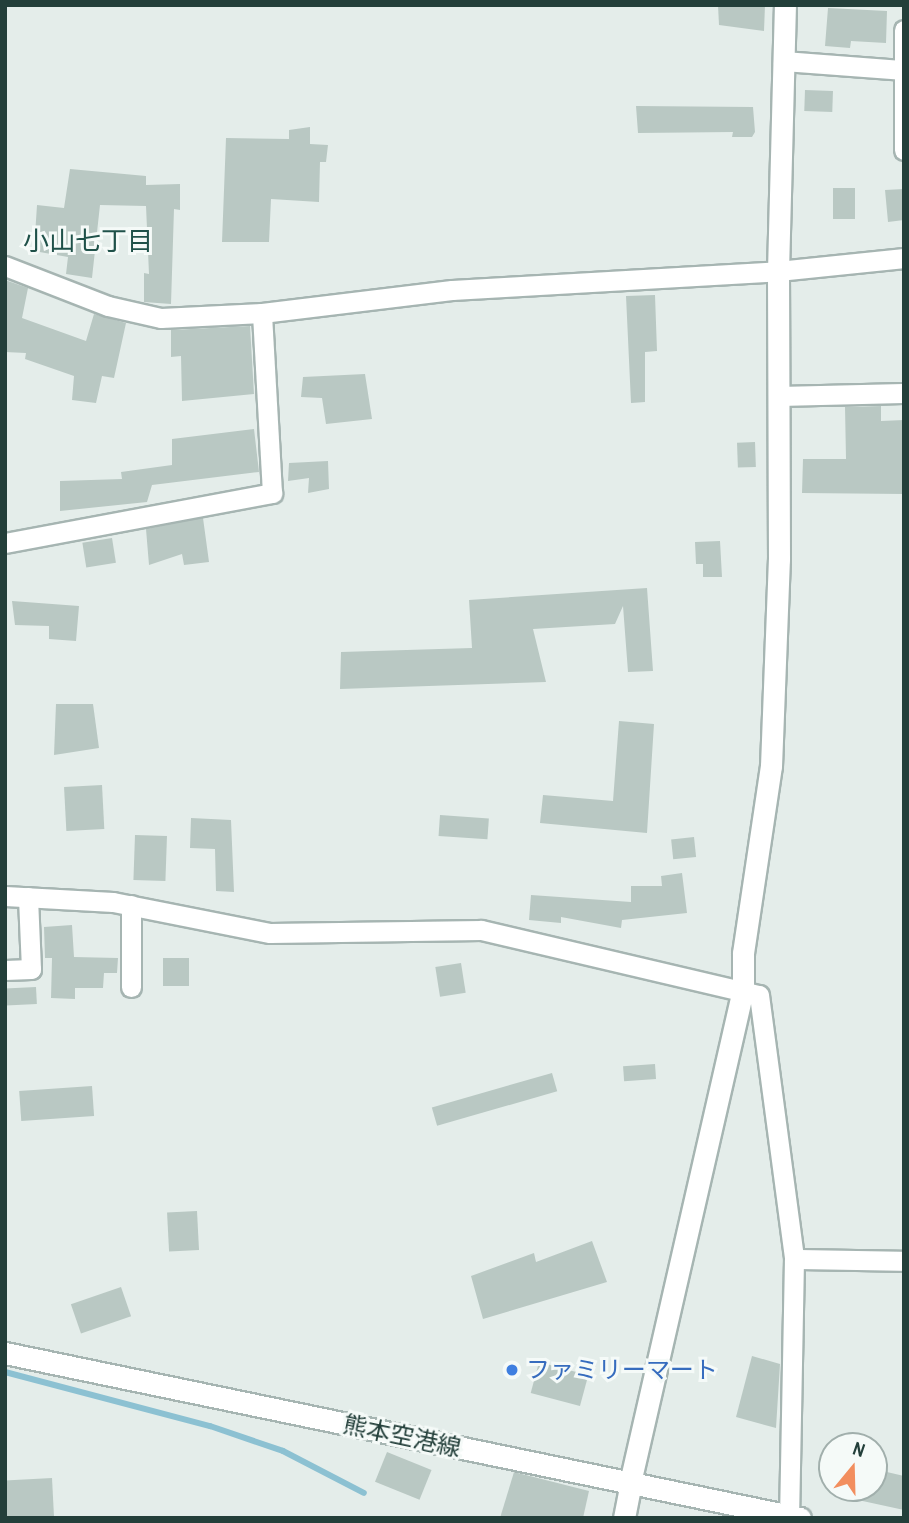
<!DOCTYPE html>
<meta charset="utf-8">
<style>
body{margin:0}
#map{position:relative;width:909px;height:1523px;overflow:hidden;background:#e4edea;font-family:"Archivo Narrow","Noto Sans JP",sans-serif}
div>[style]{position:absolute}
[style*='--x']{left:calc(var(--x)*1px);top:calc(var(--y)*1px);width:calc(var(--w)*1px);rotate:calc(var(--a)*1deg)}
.stream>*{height:6px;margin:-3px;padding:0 3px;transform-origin:3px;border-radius:3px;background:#8cc1d2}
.building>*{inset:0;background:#b9c8c3;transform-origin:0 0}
.roads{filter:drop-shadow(2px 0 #a6b5b2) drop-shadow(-2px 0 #a6b5b2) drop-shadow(0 2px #a6b5b2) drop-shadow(0 -2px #a6b5b2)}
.street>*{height:19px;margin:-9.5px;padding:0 9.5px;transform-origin:9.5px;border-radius:9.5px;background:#fff}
.secondary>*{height:21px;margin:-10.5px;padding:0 10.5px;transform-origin:10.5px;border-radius:10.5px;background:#fff}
.dots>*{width:19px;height:19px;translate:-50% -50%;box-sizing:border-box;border:4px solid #f5faf8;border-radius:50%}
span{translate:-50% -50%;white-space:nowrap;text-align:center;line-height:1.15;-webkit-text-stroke:6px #f5faf8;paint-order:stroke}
.shop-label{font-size:24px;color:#366cbe}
.left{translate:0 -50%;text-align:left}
.street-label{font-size:24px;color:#233f3a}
.neighbourhood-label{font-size:26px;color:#1f5149}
.frame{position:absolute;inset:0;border:7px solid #233f3a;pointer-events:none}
.north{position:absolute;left:818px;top:1432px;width:70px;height:70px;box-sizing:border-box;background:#f5faf8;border:2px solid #a1afac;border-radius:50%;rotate:19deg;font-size:19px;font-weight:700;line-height:28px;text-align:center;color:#233f3a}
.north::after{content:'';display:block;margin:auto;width:24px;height:32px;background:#f28e5e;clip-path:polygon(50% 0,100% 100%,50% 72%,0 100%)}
</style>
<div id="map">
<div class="stream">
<i style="--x:5;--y:1372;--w:212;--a:14.8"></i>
<i style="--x:210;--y:1426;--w:77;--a:18.9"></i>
<i style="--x:283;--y:1451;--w:91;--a:27.4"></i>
</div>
<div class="building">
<i style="clip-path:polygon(718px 5px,765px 5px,764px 31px,719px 25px)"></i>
<i style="clip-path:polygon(828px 8px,887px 11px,886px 43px,851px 41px,850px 48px,825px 46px)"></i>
<i style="left:805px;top:90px;width:28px;height:21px;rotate:2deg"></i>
<i style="clip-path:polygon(636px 106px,753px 107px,755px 132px,752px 137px,732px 137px,733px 132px,638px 133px)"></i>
<i style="clip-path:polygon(310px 127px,310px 144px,328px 145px,326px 162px,320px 162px,319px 202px,271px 199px,269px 242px,222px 242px,226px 138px,289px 139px,289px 130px)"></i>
<i style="clip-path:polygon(70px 169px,146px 176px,146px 185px,180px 184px,180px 210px,174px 209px,171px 304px,144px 302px,144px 273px,149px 274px,146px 206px,100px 205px,92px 278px,66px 274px,68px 257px,34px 251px,37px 205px,64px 208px)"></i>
<i style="left:833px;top:188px;width:22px;height:31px"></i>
<i style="clip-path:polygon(904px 189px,904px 220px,888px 222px,885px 190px)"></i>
<i style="clip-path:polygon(5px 280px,28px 288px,22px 318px,86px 341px,94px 314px,126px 323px,114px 378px,102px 376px,96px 403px,72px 400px,74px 376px,25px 359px,26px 353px,5px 352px)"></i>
<i style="clip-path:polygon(655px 295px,657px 351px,645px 352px,645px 402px,631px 403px,626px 296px)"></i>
<i style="clip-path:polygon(250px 326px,254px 394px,182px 401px,181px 356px,171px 357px,171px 330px)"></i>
<i style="clip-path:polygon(365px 374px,372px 419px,326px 424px,322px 398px,301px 397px,303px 377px)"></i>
<i style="clip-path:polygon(881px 406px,881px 421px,904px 420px,904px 494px,802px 493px,803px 459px,846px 459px,845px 407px)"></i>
<i style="clip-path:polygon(254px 429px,259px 472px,152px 485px,147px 502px,60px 511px,60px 481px,122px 479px,121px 472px,172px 465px,172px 439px)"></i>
<i style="left:755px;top:442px;width:25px;height:18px;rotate:88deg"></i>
<i style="clip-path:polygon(328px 461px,329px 489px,308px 493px,309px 478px,288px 481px,289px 463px)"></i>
<i style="clip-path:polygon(203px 518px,209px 562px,184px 565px,182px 554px,149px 565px,146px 529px)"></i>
<i style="left:112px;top:538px;width:25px;height:30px;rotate:81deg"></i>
<i style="clip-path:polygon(720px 541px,722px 577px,703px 577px,703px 564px,696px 564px,695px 542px)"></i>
<i style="clip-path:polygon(647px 588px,653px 671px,628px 672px,623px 606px,615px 624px,533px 629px,546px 682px,340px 689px,341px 652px,472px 648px,469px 600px)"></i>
<i style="clip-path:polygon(12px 601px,79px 606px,76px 641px,49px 639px,49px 626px,15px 625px)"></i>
<i style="clip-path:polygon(56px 704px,93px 704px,99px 748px,54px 755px)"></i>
<i style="clip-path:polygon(619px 721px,654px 724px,647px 833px,540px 823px,543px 795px,613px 801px)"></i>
<i style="left:102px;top:785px;width:44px;height:38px;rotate:87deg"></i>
<i style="left:440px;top:815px;width:49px;height:21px;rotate:4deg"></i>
<i style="clip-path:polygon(191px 818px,231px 820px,234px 892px,216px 891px,215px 849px,190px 848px)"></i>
<i style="left:135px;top:835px;width:32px;height:45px;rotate:2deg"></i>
<i style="left:694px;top:837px;width:20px;height:23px;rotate:84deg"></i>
<i style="clip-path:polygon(682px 873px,687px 913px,622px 920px,621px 928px,561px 917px,561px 923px,529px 920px,531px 895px,631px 902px,631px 886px,662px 886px,661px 876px)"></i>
<i style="clip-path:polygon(72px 925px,74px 957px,118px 958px,117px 973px,104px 973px,103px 988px,75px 988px,75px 999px,51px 998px,52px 958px,45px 958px,44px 927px)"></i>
<i style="left:163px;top:958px;width:26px;height:28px"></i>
<i style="left:461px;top:963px;width:30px;height:26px;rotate:81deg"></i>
<i style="left:36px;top:987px;width:17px;height:31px;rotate:87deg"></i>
<i style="left:655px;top:1064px;width:15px;height:32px;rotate:86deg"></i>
<i style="left:552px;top:1073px;width:19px;height:125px;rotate:74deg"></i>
<i style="left:92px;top:1086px;width:30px;height:73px;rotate:86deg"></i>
<i style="left:197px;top:1211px;width:39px;height:30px;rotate:87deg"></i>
<i style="clip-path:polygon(592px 1241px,607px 1282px,483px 1319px,471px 1276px,534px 1253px,536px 1262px)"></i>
<i style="left:121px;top:1287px;width:31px;height:53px;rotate:71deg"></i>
<i style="clip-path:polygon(752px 1356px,780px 1364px,776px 1428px,736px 1417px)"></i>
<i style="left:539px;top:1362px;width:51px;height:32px;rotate:15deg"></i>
<i style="left:387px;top:1452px;width:48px;height:32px;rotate:22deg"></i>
<i style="clip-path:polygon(874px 1469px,904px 1476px,904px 1510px,835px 1495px,836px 1488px,874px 1488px)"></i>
<i style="clip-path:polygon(514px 1472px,589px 1491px,583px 1518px,500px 1518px)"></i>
<i style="left:52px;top:1478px;width:40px;height:47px;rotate:87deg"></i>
</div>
<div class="roads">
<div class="street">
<i style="--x:904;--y:30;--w:120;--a:90"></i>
<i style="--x:783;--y:61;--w:119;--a:4.3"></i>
<i style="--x:5;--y:266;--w:110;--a:21.2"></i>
<i style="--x:108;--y:306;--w:54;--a:12.8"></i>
<i style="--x:161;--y:318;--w:101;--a:-2.8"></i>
<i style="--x:262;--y:313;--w:191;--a:-6.9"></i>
<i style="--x:452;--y:290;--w:327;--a:-3.3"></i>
<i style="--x:778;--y:271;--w:127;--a:-5.9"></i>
<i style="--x:778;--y:396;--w:126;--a:-1.4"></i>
<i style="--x:5;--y:543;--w:272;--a:-10.6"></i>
<i style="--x:272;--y:493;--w:180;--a:-93.2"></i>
<i style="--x:5;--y:896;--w:108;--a:3.2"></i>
<i style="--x:113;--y:902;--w:160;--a:11.2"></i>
<i style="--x:270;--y:933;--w:211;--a:-0.8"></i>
<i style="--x:481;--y:930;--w:285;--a:13.2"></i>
<i style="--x:759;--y:995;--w:266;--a:82.4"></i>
<i style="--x:794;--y:1259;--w:255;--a:91.1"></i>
<i style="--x:5;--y:970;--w:26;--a:-2"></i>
<i style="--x:31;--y:969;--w:72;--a:-92.4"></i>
<i style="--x:131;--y:987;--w:82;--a:-90"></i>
<i style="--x:794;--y:1259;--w:110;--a:1"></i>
</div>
<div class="secondary">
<i style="--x:5;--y:1353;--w:812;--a:11.73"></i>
<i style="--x:632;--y:1474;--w:498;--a:-77.1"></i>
<i style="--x:743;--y:989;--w:36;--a:-90"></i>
<i style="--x:743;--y:953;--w:189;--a:-81.5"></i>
<i style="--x:771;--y:766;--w:207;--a:-87.8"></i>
<i style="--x:779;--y:559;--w:288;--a:-90.2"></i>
<i style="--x:778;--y:271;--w:266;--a:-88.5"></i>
<i style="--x:624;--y:1518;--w:37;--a:-79"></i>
</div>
</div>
<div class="dots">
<i style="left:512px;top:1370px;background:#3f7fe0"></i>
</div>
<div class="shop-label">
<span class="left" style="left:526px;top:1370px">ファミリーマート</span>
</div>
<div class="street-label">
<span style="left:402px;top:1436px;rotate:12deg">熊本空港線</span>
</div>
<div class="neighbourhood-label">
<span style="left:88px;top:241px">小山七丁目</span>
</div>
<div class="frame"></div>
<div class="north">N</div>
</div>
